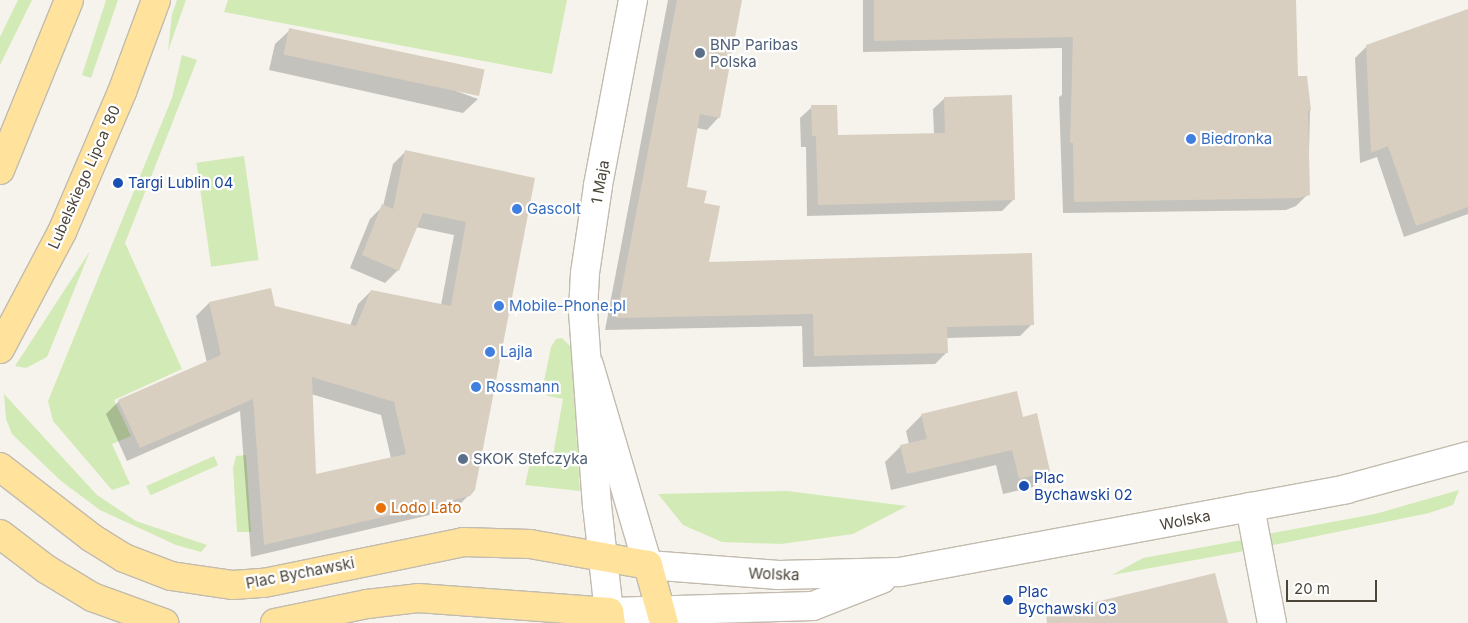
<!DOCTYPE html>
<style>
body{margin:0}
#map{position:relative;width:1468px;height:623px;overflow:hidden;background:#f6f3ec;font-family:Inter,sans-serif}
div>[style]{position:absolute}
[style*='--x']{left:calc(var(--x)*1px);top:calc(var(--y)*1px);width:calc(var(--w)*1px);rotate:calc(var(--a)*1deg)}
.green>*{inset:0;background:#d2eab5;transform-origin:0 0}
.shadow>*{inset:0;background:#0003}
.building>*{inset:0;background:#d8cfc1;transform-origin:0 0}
.roads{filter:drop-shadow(1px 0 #c2bbae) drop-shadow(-1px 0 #c2bbae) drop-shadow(0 1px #c2bbae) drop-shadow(0 -1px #c2bbae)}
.minor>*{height:28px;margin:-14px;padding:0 14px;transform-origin:14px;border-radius:14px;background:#fff}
.major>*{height:28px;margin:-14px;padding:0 14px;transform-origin:14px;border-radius:14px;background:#ffe39c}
.dots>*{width:14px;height:14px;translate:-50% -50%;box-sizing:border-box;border:2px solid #fff;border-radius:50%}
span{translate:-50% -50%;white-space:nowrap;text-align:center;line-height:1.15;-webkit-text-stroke:4.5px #fff;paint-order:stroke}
.service-label{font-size:15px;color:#4e5e75}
.left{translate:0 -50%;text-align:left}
.shop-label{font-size:15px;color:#366cbe}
.street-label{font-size:15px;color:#4b4439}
.transit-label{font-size:15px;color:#164399}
.food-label{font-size:15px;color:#c56008}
.scale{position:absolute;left:1286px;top:580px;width:91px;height:22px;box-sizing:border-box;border:2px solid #4b4439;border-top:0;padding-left:6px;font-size:15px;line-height:18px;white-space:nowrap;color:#4b4439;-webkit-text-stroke:4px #fff;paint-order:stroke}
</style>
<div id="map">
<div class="green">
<i style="clip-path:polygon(18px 0,32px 0,0 65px,0 37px)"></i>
<i style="clip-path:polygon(106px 0,118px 0,91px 78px,82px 75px)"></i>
<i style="clip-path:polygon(177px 0,186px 0,168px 51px,172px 14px)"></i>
<i style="clip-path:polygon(228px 0,567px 0,552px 74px,224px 12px)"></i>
<i style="clip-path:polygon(182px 55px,197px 60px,125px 243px,182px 369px,114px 400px,131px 436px,112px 444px,130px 484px,112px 490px,53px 421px,48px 401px,172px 98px)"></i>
<i style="left:244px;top:156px;width:105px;height:48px;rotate:82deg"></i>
<i style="clip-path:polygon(90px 251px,47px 357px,26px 368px,15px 366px)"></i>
<i style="clip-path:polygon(562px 338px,571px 347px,580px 491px,525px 485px,530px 463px,551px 466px,563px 399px,548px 396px,542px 391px,551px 347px,556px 339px)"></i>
<i style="clip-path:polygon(4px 394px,97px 495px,136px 521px,207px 545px,201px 552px,176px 545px,100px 510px,61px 481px,12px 434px,6px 419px)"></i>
<i style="clip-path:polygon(246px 455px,251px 532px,237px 532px,233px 468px,236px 456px)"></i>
<i style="left:214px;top:456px;width:10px;height:74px;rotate:66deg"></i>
<i style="clip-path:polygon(1459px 490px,1453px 505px,1429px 513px,1264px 547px,1262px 535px,1375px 514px)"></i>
<i style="clip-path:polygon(787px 491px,907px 506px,853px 534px,781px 544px,722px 542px,683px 525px,658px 494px)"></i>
<i style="clip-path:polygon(1248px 539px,1250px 550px,1112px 575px,1143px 558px)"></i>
</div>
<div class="shadow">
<i style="clip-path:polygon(668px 0,741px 0,719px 117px,707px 130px,697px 128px,685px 188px,703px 204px,708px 263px,1032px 324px,1020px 336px,947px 338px,947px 352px,935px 364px,803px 367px,802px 326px,605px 330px)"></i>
<i style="clip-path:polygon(863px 0,1295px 0,1296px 77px,1310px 110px,1308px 194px,1296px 206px,1286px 210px,1063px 213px,1059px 97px,1062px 95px,1062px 48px,863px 52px)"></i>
<i style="clip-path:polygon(1468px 11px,1468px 214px,1404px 237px,1377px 157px,1360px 163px,1355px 58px,1367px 46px)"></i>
<i style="clip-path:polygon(290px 30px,478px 99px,463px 113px,269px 70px,275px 44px)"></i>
<i style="clip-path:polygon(945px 98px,1013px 200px,1002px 211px,807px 216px,806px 147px,801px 147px,800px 118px,812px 107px,837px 137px,934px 134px,933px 109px)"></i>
<i style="clip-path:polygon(evenodd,406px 151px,533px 179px,474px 490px,455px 509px,251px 557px,240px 411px,127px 461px,106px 414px,119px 401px,207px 363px,196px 316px,209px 303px,274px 308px,350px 326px,358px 304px,371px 291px,441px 305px,454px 235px,416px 227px,398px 270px,385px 283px,350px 268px,370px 219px,383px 206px,393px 164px,406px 151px,311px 394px,381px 415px,391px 458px,315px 475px,311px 394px)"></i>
<i style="clip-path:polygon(922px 415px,1022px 418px,1049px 471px,1033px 487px,1003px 494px,996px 465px,891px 490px,885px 462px,901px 446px,909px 444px,906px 431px)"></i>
</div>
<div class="building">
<i style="clip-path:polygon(677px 0,742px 0,720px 118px,700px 114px,687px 187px,707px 191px,704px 203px,720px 206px,709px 262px,1032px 253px,1034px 325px,947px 327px,948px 353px,814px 356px,813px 314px,616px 318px)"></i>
<i style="clip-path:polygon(874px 0,1296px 0,1298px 76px,1307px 76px,1311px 110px,1308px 111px,1310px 195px,1299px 198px,1074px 202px,1073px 143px,1070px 143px,1073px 37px,874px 41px)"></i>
<i style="clip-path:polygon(1468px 9px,1468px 207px,1416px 226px,1388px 146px,1371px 153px,1366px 45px)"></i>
<i style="left:289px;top:28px;width:200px;height:27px;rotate:12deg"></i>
<i style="clip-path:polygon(1012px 95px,1015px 200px,818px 205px,816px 136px,812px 136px,811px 105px,837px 105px,838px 135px,945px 133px,944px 97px)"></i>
<i style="clip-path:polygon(evenodd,405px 150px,535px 178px,475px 490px,470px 496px,442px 503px,264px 545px,253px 399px,140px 448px,118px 400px,221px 355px,209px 302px,271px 288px,275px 306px,356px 326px,371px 290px,451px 306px,466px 222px,423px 213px,399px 271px,362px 255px,382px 204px,393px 209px,405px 150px,312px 377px,394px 402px,406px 454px,316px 474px,312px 377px)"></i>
<i style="clip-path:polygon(1017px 391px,1023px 417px,1037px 413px,1050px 471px,1019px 479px,1012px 450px,907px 474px,900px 445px,927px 439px,921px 414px)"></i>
<i style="clip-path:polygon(1215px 573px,1228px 623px,1047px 623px,1046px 614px)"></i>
</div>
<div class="roads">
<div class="minor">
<i style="--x:633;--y:0;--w:189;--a:100.7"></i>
<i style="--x:598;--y:186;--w:88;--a:98.5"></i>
<i style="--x:585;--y:273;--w:38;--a:93"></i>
<i style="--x:583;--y:311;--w:195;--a:85.9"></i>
<i style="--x:597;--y:505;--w:108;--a:83.6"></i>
<i style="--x:609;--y:612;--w:204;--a:-1.7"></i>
<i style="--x:813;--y:606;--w:74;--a:-21.4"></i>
<i style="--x:589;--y:365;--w:209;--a:73.6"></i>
<i style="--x:648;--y:565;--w:131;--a:4.4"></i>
<i style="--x:779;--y:575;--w:121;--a:-1.4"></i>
<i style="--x:900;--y:572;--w:454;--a:-10.5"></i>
<i style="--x:1346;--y:489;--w:126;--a:-15.1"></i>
<i style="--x:1250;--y:507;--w:118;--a:79.3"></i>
</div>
<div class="major">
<i style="--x:0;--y:170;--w:183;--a:-67.9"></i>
<i style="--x:0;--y:349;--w:132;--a:-62.1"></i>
<i style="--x:62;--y:232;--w:152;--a:-66.8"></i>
<i style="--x:122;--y:92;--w:98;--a:-69.7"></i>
<i style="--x:0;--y:467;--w:116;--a:37.7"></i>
<i style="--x:92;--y:538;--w:38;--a:32"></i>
<i style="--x:124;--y:558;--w:50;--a:21"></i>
<i style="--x:171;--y:576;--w:63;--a:8.3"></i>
<i style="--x:233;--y:585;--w:31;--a:-4"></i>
<i style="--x:264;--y:583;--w:203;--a:-11.6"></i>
<i style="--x:463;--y:542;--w:67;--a:1.7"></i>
<i style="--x:530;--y:544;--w:120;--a:10.1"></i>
<i style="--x:648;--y:565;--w:60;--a:74.6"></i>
<i style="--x:0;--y:534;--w:58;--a:37.3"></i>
<i style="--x:46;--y:569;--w:54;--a:31.3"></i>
<i style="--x:92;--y:597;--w:77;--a:19.9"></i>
<i style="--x:275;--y:623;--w:94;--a:-11.7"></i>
<i style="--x:367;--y:604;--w:51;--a:-6.7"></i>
<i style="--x:418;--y:598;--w:192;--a:4.2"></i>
<i style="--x:609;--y:612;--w:11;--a:80"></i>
</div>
</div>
<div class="dots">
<i style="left:700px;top:53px;background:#5c6f8a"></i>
<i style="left:1191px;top:139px;background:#3f7fe0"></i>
<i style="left:118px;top:183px;background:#1a4fb4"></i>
<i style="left:517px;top:209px;background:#3f7fe0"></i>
<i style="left:499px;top:306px;background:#3f7fe0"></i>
<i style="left:490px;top:352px;background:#3f7fe0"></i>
<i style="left:476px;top:387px;background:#3f7fe0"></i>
<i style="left:463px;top:459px;background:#5c6f8a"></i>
<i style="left:1024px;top:486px;background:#1a4fb4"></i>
<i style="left:381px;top:508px;background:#e8710a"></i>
<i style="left:1008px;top:600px;background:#1a4fb4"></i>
</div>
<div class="service-label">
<span class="left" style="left:710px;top:53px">BNP Paribas<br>Polska</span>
<span class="left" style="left:473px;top:459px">SKOK Stefczyka</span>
</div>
<div class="shop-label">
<span class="left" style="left:1201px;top:139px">Biedronka</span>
<span class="left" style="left:527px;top:209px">Gascolt</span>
<span class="left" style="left:509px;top:306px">Mobile-Phone.pl</span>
<span class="left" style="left:500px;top:352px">Lajla</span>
<span class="left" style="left:486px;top:387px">Rossmann</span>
</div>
<div class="street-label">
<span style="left:84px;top:177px;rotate:-66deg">Lubelskiego Lipca '80</span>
<span style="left:600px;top:182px;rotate:-80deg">1 Maja</span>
<span style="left:1185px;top:520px;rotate:-11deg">Wolska</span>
<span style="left:300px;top:573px;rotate:-11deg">Plac Bychawski</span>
<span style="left:774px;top:574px;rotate:2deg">Wolska</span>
</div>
<div class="transit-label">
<span class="left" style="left:128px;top:183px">Targi Lublin 04</span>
<span class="left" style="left:1034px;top:486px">Plac<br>Bychawski 02</span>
<span class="left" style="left:1018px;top:600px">Plac<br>Bychawski 03</span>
</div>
<div class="food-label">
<span class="left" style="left:391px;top:508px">Lodo Lato</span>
</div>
<div class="scale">20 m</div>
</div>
